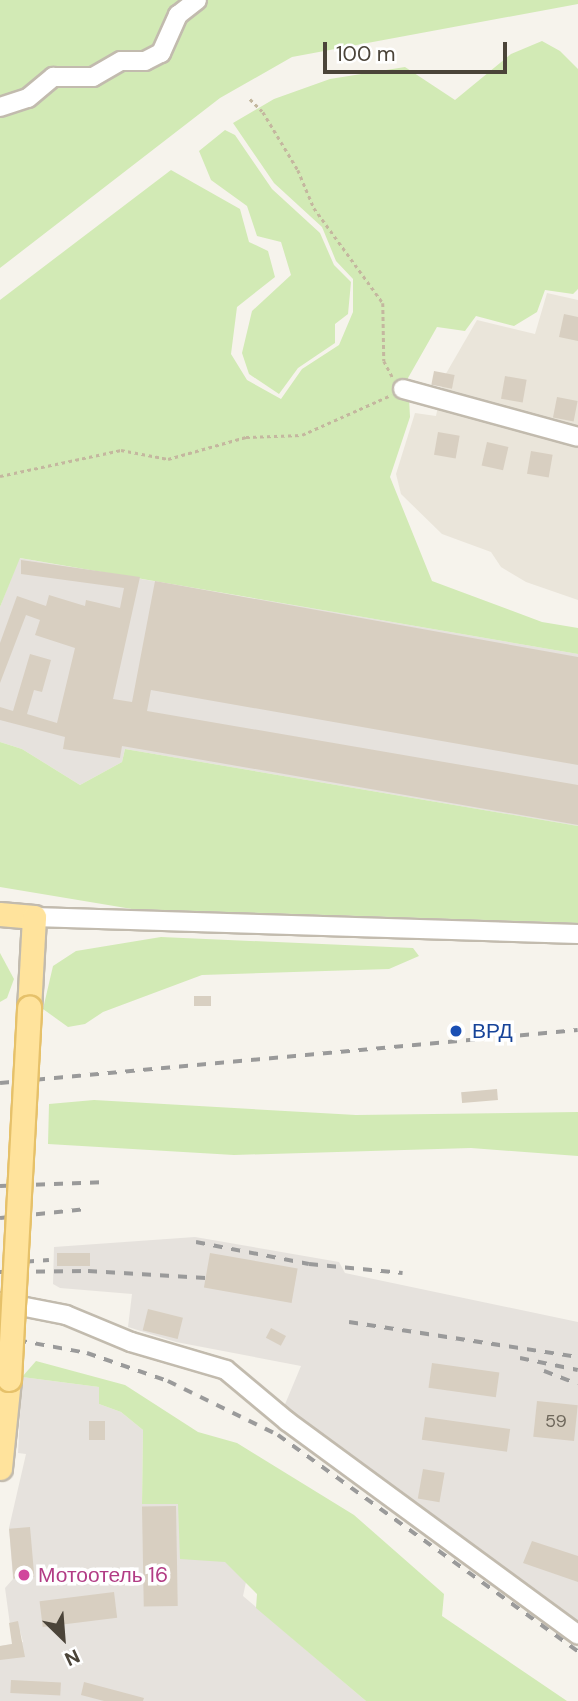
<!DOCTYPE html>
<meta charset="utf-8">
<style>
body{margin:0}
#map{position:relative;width:578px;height:1701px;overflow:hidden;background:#f6f3ec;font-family:"DM Sans",sans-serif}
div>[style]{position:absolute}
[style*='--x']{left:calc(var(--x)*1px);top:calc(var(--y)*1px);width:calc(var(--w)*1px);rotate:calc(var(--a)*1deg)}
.residential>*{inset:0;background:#eae5da}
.industrial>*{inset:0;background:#e6e2dd}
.green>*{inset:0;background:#d2eab5}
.building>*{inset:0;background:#d8cfc1;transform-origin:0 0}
.path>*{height:2.5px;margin-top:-1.25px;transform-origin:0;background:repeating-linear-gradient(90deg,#c4b79f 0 3.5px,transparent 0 7px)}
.roads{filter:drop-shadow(2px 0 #c2bbae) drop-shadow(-2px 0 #c2bbae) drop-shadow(0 2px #c2bbae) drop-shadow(0 -2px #c2bbae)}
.minor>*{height:18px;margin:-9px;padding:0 9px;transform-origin:9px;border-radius:9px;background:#fff}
.major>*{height:23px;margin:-11.5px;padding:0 11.5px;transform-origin:11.5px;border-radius:11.5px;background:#ffe39c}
.rail>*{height:3.5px;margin-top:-1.75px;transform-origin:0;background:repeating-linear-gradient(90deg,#9a9a9a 0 9px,transparent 0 18px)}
.bridges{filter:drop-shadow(2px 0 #e6c16a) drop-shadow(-2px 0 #e6c16a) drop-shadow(0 2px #e6c16a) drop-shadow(0 -2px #e6c16a)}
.major-bridge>*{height:23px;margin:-11.5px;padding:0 11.5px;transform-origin:11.5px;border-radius:11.5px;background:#ffe39c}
.dots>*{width:19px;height:19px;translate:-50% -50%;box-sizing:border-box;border:4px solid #fff;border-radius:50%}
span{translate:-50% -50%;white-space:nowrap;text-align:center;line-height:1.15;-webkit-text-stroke:7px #fff;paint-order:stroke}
.number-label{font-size:18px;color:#6e675b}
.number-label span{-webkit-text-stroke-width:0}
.transit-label{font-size:21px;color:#164399}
.left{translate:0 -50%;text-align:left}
.hotel-label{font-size:21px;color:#b23c85}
.north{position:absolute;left:28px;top:1603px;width:70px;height:70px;-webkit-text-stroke:5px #fff;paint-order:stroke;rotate:155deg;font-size:19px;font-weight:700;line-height:28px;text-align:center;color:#4b4439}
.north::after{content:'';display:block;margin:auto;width:24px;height:32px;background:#4b4439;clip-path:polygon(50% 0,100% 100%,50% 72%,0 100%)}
.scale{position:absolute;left:323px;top:42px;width:184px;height:32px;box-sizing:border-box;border:4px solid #4b4439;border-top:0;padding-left:9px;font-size:21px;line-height:24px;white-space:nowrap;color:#4b4439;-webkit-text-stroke:5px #fff;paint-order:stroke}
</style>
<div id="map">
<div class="residential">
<i style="clip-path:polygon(547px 293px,578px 300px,578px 600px,526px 582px,501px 567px,491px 552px,442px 534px,401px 494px,396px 474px,415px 413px,436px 416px,444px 377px,477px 320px,535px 334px)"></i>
</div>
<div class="industrial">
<i style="clip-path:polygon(19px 558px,578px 654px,578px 826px,125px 749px,122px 762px,80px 785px,22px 749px,0 742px,0 607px)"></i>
<i style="clip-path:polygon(195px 1237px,339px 1262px,345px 1273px,578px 1322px,578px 1623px,283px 1409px,301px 1366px,176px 1342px,128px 1327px,132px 1294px,60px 1288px,53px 1284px,54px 1247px)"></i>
<i style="clip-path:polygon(22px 1377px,99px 1387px,99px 1404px,121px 1412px,143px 1430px,142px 1503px,178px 1503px,246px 1582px,243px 1596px,366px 1701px,0 1701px,0 1646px,23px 1642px,20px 1631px,11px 1632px,5px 1588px,13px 1579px,9px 1528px,26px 1454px,18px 1453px)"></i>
</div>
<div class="green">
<i style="clip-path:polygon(0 0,578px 0,578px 4px,292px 57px,220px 98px,0 268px)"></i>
<i style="clip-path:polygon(542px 41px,560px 51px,578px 69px,578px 289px,573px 294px,545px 290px,537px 312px,514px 326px,476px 316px,465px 331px,437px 327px,408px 378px,410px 417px,390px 477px,432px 581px,542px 622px,578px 628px,578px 654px,20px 558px,0 607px,0 300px,171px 170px,240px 209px,249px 242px,268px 251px,275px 277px,237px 307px,231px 354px,247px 380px,281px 399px,302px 369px,339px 345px,353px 312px,353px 279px,336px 261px,322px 227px,274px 183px,233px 123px,274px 99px,330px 79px,405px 67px,455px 100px,511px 54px)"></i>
<i style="clip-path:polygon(225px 130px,235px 135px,272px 189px,320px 233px,334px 265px,351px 282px,348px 314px,335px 324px,335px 343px,298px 368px,279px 394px,249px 374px,242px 353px,252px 311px,291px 275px,281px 242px,257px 236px,247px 206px,211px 180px,199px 151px)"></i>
<i style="clip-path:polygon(0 742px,22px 749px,80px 785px,122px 762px,125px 749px,578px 826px,578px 923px,132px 909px,0 887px)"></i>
<i style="clip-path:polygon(161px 937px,413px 948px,419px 956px,389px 969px,202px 975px,103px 1012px,85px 1024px,68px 1027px,43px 1009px,53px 966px,76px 951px)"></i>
<i style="clip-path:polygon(0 953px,14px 979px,7px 998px,0 1002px)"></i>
<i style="clip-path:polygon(94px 1100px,356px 1115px,578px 1112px,578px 1156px,471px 1148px,234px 1155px,48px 1144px,49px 1104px)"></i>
<i style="clip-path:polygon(36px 1361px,125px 1385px,198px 1432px,237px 1443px,354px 1515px,444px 1594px,442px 1616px,567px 1701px,366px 1701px,256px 1608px,257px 1594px,225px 1562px,180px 1559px,178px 1504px,142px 1504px,143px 1430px,121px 1412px,99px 1404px,99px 1387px,22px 1377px)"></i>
</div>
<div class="building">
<i style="clip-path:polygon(564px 314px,578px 317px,578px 341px,559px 337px)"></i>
<i style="left:434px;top:371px;width:21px;height:14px;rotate:11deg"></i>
<i style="left:505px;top:376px;width:22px;height:23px;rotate:10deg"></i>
<i style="left:557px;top:397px;width:21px;height:21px;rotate:11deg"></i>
<i style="left:438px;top:432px;width:22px;height:23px;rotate:10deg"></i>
<i style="left:487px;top:442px;width:22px;height:24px;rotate:13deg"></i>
<i style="left:531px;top:451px;width:22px;height:23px;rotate:10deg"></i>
<i style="clip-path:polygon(21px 560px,140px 577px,113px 699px,132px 702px,155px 581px,578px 657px,578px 765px,151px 690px,147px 711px,578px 785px,578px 825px,122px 746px,120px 758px,63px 749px,65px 737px,0 720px,0 707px,13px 711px,30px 654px,51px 660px,42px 692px,34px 690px,27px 714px,57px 723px,75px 648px,35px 635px,40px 620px,26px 615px,0 683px,0 643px,17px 596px,46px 606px,49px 595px,85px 606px,86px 600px,120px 608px,124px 588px,21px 574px)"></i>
<i style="left:211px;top:996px;width:10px;height:17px;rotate:90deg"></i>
<i style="left:497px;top:1089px;width:11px;height:36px;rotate:85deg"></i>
<i style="left:57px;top:1253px;width:33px;height:13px"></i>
<i style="left:210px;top:1253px;width:89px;height:35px;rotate:10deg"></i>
<i style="left:148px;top:1309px;width:36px;height:22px;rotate:14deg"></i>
<i style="left:271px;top:1328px;width:17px;height:11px;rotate:28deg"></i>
<i style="left:432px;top:1363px;width:68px;height:25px;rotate:8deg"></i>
<i style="left:537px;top:1401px;width:41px;height:36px;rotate:6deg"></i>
<i style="left:425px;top:1417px;width:86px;height:23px;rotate:8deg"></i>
<i style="left:89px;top:1421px;width:16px;height:19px"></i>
<i style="left:423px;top:1469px;width:22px;height:30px;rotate:10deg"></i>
<i style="left:176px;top:1506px;width:100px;height:34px;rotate:89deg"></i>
<i style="left:30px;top:1527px;width:50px;height:21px;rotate:85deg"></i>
<i style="clip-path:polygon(532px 1541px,578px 1556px,578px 1582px,523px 1563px)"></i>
<i style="left:114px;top:1592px;width:26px;height:75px;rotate:83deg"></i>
<i style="clip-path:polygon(18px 1621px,25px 1657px,0 1660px,0 1646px,12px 1644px,9px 1623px)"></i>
<i style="left:11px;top:1680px;width:50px;height:13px;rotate:3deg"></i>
<i style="clip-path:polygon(84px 1682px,144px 1698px,143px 1701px,104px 1701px,81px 1695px)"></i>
</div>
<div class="path">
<i style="--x:250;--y:99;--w:18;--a:45"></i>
<i style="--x:263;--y:112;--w:68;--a:58.9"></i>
<i style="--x:298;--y:170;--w:41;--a:67.2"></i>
<i style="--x:314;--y:208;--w:117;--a:54"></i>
<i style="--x:383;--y:303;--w:58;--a:89"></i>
<i style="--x:384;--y:361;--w:19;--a:62"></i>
<i style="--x:0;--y:476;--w:124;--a:-12.1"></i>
<i style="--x:121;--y:450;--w:48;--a:10.8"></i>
<i style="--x:168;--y:459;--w:81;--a:-15.8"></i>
<i style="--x:246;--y:437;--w:56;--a:-2"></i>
<i style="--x:302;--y:435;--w:98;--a:-24.2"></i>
</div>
<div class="roads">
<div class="minor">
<i style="--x:0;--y:107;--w:29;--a:-18"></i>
<i style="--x:28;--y:98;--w:33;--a:-40"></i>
<i style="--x:53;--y:77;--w:40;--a:0"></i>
<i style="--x:93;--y:77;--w:32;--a:-30"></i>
<i style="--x:121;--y:61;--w:24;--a:0"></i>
<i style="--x:145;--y:61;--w:18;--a:-27"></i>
<i style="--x:161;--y:53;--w:42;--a:-65.9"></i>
<i style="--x:178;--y:15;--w:24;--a:-38"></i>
<i style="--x:403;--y:389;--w:181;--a:15.3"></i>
<i style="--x:34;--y:917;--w:544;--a:1.79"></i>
<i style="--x:0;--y:1302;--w:67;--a:11.1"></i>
<i style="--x:66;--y:1315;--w:70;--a:22.6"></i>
<i style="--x:131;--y:1342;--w:99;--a:16.4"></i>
<i style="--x:226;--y:1370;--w:80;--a:39.9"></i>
<i style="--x:287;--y:1421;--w:361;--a:36.3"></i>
</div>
<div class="major">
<i style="--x:0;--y:914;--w:34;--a:5"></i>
<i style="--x:34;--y:917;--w:91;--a:93.1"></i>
<i style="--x:0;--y:1468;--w:89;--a:-84.2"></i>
</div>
</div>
<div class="rail">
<i style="--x:0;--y:1083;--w:580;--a:-5.24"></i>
<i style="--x:0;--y:1186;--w:108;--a:-2.1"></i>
<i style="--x:0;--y:1218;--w:87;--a:-5.9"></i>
<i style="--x:196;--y:1242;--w:115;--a:11"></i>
<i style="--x:309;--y:1264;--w:94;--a:5.5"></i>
<i style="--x:7;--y:1263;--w:42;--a:-4.1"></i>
<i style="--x:0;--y:1272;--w:88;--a:-0.7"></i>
<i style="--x:88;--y:1271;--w:118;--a:3.4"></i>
<i style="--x:349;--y:1322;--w:232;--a:8.7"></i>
<i style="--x:0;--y:1337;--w:88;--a:10.4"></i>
<i style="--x:87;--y:1353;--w:86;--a:19.1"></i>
<i style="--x:168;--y:1381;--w:123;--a:26.1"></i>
<i style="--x:278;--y:1435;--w:370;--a:35.8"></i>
<i style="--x:520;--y:1358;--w:59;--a:11.7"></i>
<i style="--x:544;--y:1371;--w:36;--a:21"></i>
</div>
<div class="bridges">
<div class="major-bridge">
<i style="--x:9;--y:1379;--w:372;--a:-86.9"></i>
</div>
</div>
<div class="dots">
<i style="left:456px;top:1031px;background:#1a4fb4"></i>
<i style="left:24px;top:1575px;background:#d1479c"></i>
</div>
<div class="number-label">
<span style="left:556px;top:1421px">59</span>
</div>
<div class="transit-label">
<span class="left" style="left:472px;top:1031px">ВРД</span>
</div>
<div class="hotel-label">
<span class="left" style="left:38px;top:1575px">Мотоотель 16</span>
</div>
<div class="north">N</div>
<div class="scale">100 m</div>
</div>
